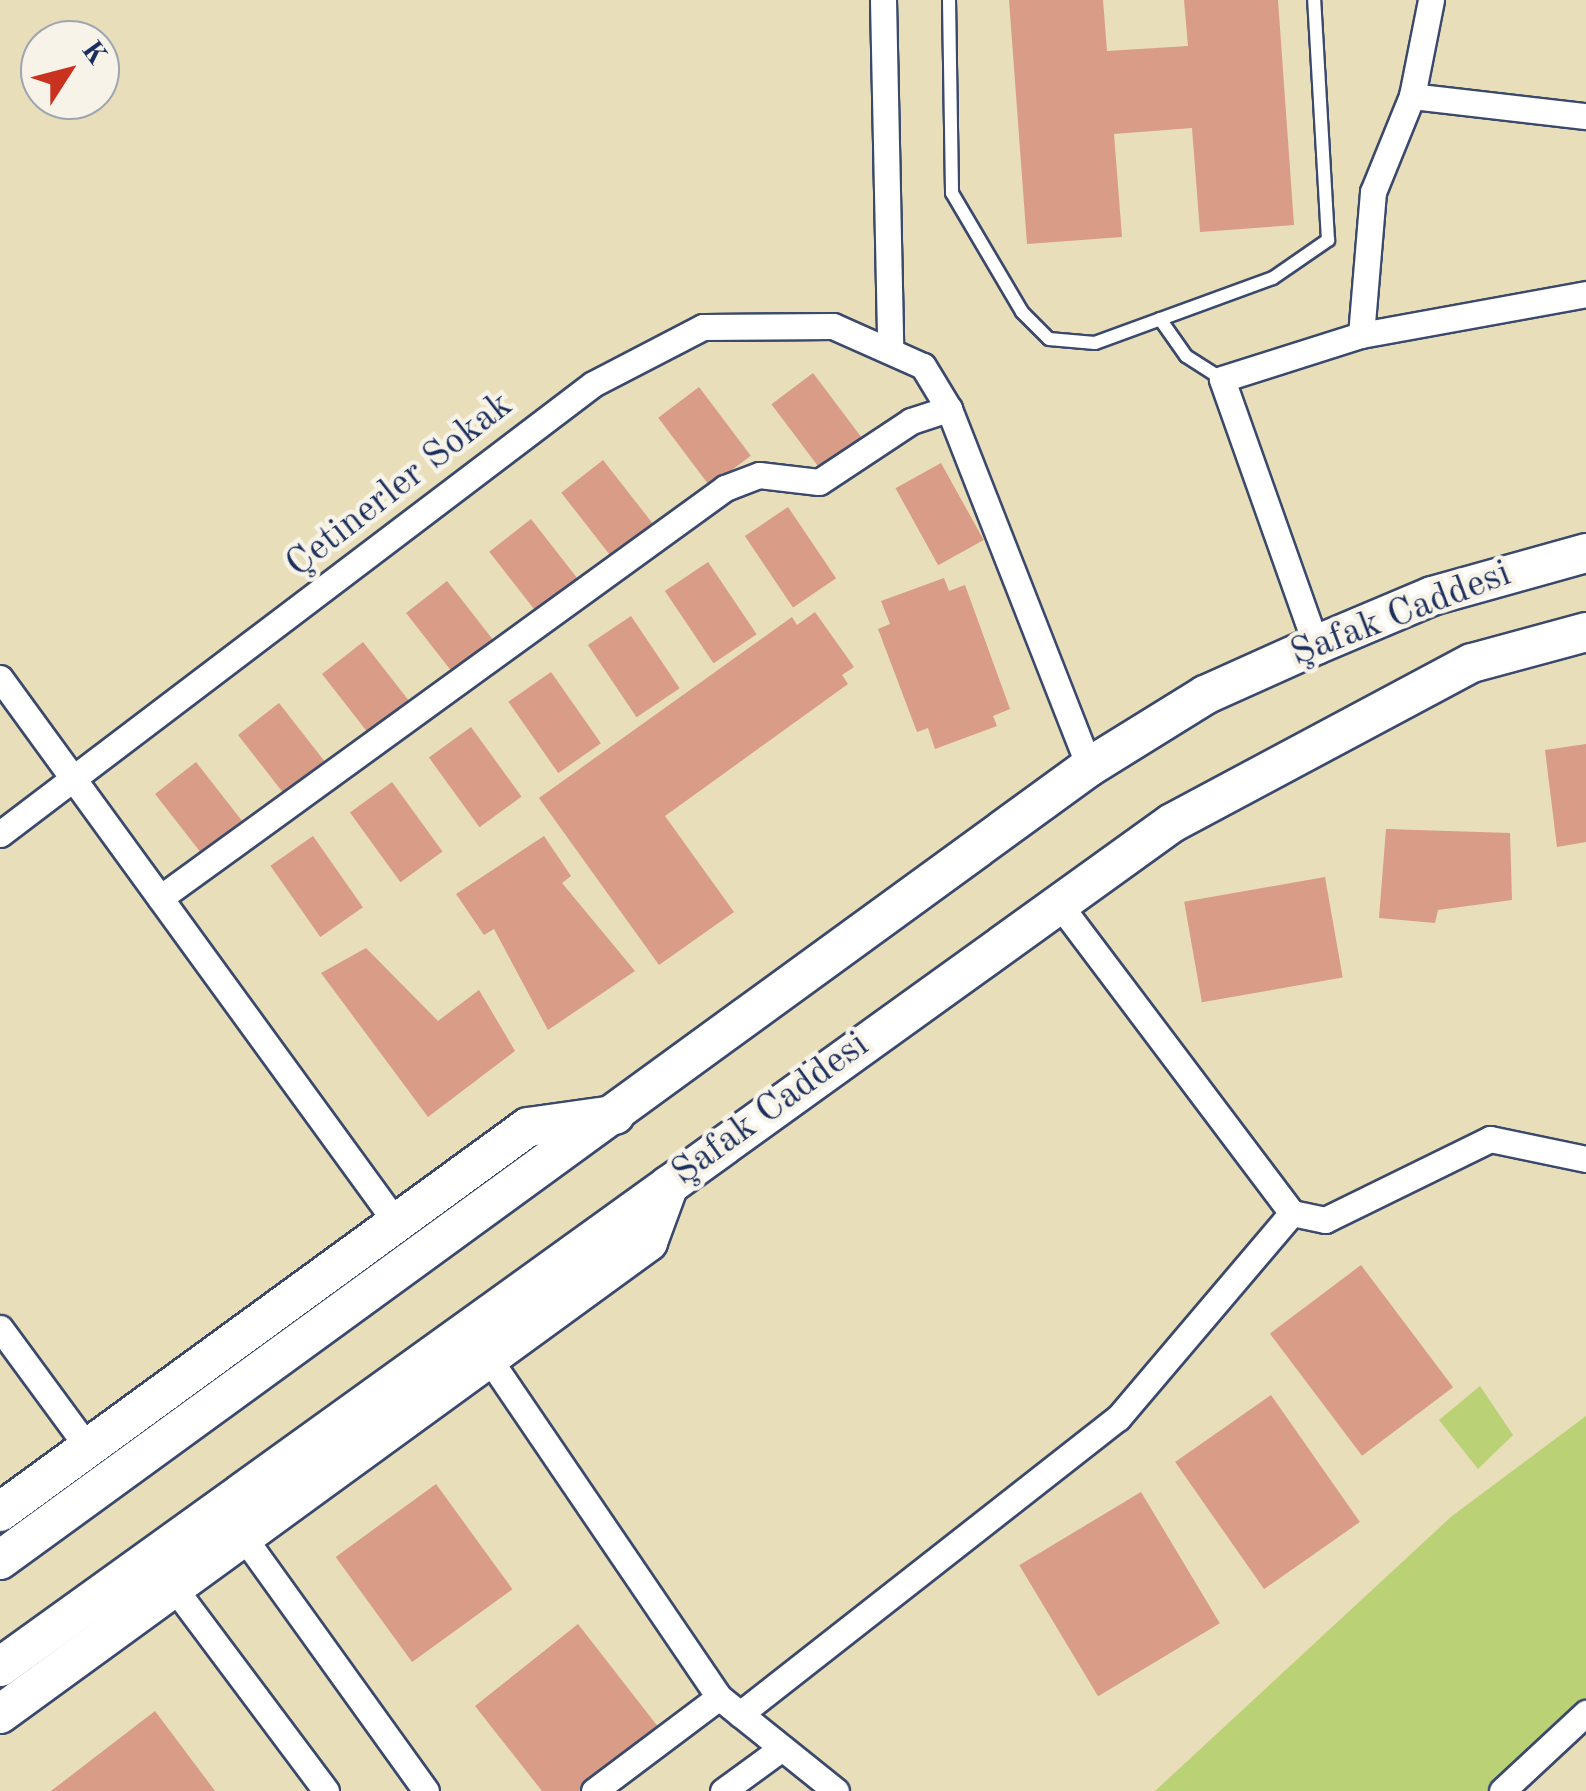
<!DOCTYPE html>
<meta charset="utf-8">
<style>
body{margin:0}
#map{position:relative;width:1586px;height:1791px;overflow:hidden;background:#e8deba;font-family:"Old Standard TT",serif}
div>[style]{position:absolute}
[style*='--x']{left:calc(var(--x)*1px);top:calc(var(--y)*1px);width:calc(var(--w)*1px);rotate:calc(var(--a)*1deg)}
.green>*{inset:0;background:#bbd175}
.building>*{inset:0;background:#d99c86;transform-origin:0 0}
.roads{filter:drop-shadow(2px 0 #3a496c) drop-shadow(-2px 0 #3a496c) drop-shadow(0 2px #3a496c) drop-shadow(0 -2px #3a496c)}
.lane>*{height:12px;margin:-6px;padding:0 6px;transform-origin:6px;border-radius:6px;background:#fff}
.street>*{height:25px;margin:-12.5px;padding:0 12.5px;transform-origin:12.5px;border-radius:12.5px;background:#fff}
.secondary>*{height:38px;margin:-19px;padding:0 19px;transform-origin:19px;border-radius:19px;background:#fff}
span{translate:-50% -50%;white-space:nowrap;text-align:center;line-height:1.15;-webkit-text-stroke:9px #f7f3e8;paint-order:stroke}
.street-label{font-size:38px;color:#1b2f5e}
.north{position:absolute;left:20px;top:20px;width:100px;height:100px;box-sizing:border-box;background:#f7f3e8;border:2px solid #9fa5b1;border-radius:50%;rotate:54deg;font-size:28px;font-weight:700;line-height:40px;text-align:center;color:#1b2f5e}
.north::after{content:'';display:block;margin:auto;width:35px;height:45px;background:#c8321e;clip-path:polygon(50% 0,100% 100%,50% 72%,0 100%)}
</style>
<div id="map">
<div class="green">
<i style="clip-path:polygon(1480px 1386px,1513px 1435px,1478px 1469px,1439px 1420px)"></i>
<i style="clip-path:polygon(1586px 1416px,1586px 1710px,1500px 1791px,1155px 1791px,1452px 1516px)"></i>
</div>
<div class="building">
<i style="clip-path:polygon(1009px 0,1103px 0,1107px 51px,1188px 46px,1184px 0,1278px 0,1294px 225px,1200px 232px,1192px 128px,1114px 134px,1122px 237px,1027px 244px)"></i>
<i style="left:813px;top:373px;width:86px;height:52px;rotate:53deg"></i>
<i style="left:699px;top:387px;width:86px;height:51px;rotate:53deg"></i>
<i style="left:603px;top:460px;width:87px;height:53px;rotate:52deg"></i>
<i style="left:941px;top:463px;width:88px;height:52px;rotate:61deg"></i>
<i style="left:788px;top:507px;width:86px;height:52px;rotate:56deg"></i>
<i style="left:531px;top:519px;width:87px;height:53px;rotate:52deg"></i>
<i style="left:708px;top:562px;width:87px;height:52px;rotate:56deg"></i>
<i style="clip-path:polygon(944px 578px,949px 591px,965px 585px,1010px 709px,993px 716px,997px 726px,935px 749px,928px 728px,917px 732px,878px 629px,890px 624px,881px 601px)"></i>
<i style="left:447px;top:581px;width:87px;height:52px;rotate:52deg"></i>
<i style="clip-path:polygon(815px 612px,854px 667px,842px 675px,848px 684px,665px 816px,734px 912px,659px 965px,539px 798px,792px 617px,797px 625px)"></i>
<i style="left:631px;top:616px;width:87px;height:52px;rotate:56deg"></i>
<i style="left:363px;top:642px;width:87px;height:52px;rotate:52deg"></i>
<i style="left:551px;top:672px;width:87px;height:52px;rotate:55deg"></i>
<i style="left:279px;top:703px;width:87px;height:52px;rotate:52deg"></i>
<i style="left:471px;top:727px;width:86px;height:52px;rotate:54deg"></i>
<i style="clip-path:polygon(1586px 744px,1586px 842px,1557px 847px,1545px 750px)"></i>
<i style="left:196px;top:762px;width:87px;height:52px;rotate:52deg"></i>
<i style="left:392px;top:782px;width:86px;height:52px;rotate:54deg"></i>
<i style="clip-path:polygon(1386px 829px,1510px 833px,1512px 900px,1438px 910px,1435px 923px,1379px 918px)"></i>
<i style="left:313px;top:836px;width:87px;height:52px;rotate:55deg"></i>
<i style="clip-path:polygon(544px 836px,571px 876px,562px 883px,635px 971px,548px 1030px,494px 929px,484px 935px,456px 894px)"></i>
<i style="left:1325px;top:877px;width:102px;height:143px;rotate:80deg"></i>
<i style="clip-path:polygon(366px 948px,438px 1021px,479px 990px,515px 1051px,428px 1117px,321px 973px)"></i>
<i style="left:1361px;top:1265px;width:153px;height:114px;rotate:53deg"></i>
<i style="left:1271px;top:1395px;width:155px;height:117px;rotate:55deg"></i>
<i style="left:436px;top:1484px;width:130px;height:124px;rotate:54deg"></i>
<i style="left:1141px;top:1492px;width:153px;height:142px;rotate:59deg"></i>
<i style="clip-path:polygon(578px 1624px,659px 1728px,579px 1791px,542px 1791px,475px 1706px)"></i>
<i style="clip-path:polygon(155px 1711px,215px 1791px,51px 1791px)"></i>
</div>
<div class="roads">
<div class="lane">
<i style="--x:949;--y:0;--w:193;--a:89.1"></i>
<i style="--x:952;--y:193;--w:138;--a:59.5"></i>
<i style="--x:1022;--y:312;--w:38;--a:45"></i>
<i style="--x:1049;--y:339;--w:46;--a:5"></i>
<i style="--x:1095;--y:343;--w:189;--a:-20.1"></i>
<i style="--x:1273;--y:278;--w:67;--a:-34.6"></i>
<i style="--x:1328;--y:240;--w:240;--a:-93.3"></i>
<i style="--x:1160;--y:319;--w:45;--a:54.9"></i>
<i style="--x:1186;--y:356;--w:43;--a:32.6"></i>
</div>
<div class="street">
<i style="--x:883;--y:0;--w:344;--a:88.8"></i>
<i style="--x:1412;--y:96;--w:175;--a:6.6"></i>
<i style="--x:1361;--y:335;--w:229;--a:-10.3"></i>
<i style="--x:1316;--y:645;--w:282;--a:-109.5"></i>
<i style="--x:1222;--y:379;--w:146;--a:-17.6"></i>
<i style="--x:1361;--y:335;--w:144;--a:-85.2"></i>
<i style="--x:1373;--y:192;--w:104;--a:-67.9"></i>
<i style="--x:1412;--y:96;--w:98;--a:-78.8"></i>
<i style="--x:0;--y:678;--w:676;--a:53.96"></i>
<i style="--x:0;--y:834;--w:744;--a:-37.19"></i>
<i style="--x:593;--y:384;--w:124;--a:-27.4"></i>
<i style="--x:703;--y:327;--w:130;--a:-0.4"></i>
<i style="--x:833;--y:326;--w:98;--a:24"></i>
<i style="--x:923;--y:366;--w:50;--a:58.8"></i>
<i style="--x:949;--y:409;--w:384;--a:68.6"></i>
<i style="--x:160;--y:898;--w:698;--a:-35.97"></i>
<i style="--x:725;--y:488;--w:36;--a:-21"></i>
<i style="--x:759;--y:475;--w:60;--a:6.7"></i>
<i style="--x:819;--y:482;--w:110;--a:-33.5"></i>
<i style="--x:911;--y:421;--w:40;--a:-18"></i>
<i style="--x:1056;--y:900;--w:392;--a:53"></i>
<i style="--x:1292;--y:1213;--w:34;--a:12"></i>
<i style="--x:1325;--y:1220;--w:184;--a:-26.1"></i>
<i style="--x:1490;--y:1139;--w:98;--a:11.8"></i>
<i style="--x:0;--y:1328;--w:149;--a:53.7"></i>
<i style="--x:492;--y:1363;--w:404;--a:55.8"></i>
<i style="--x:719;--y:1697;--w:150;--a:38.8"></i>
<i style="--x:245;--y:1539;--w:310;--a:54.3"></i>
<i style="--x:175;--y:1589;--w:252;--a:53.2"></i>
<i style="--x:740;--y:1714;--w:480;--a:-38.1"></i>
<i style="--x:1118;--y:1418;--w:269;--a:-49.7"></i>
<i style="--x:594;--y:1791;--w:156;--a:-36.9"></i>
<i style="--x:723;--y:1791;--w:73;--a:-36.1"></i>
<i style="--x:1502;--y:1791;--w:115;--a:-42.9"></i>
</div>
<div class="secondary">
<i style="--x:0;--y:1512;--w:653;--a:-36.1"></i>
<i style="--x:528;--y:1127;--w:88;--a:-7.9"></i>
<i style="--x:0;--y:1560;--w:1347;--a:-36.06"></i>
<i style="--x:1089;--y:767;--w:137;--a:-31.8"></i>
<i style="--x:1205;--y:695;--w:122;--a:-24.2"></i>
<i style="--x:1316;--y:645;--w:126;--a:-22.9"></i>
<i style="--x:1432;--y:596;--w:160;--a:-15.6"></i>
<i style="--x:0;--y:1667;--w:1444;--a:-35.76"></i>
<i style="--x:1172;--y:823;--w:340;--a:-28.1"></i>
<i style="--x:1472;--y:663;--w:118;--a:-15.2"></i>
<i style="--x:0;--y:1714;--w:802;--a:-36.07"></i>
<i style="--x:648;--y:1242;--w:61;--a:-69.8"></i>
</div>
</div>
<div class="street-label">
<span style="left:400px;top:486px;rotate:-38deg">Çetinerler Sokak</span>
<span style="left:1401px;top:615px;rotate:-21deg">Şafak Caddesi</span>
<span style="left:771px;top:1110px;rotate:-36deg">Şafak Caddesi</span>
</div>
<div class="north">K</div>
</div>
